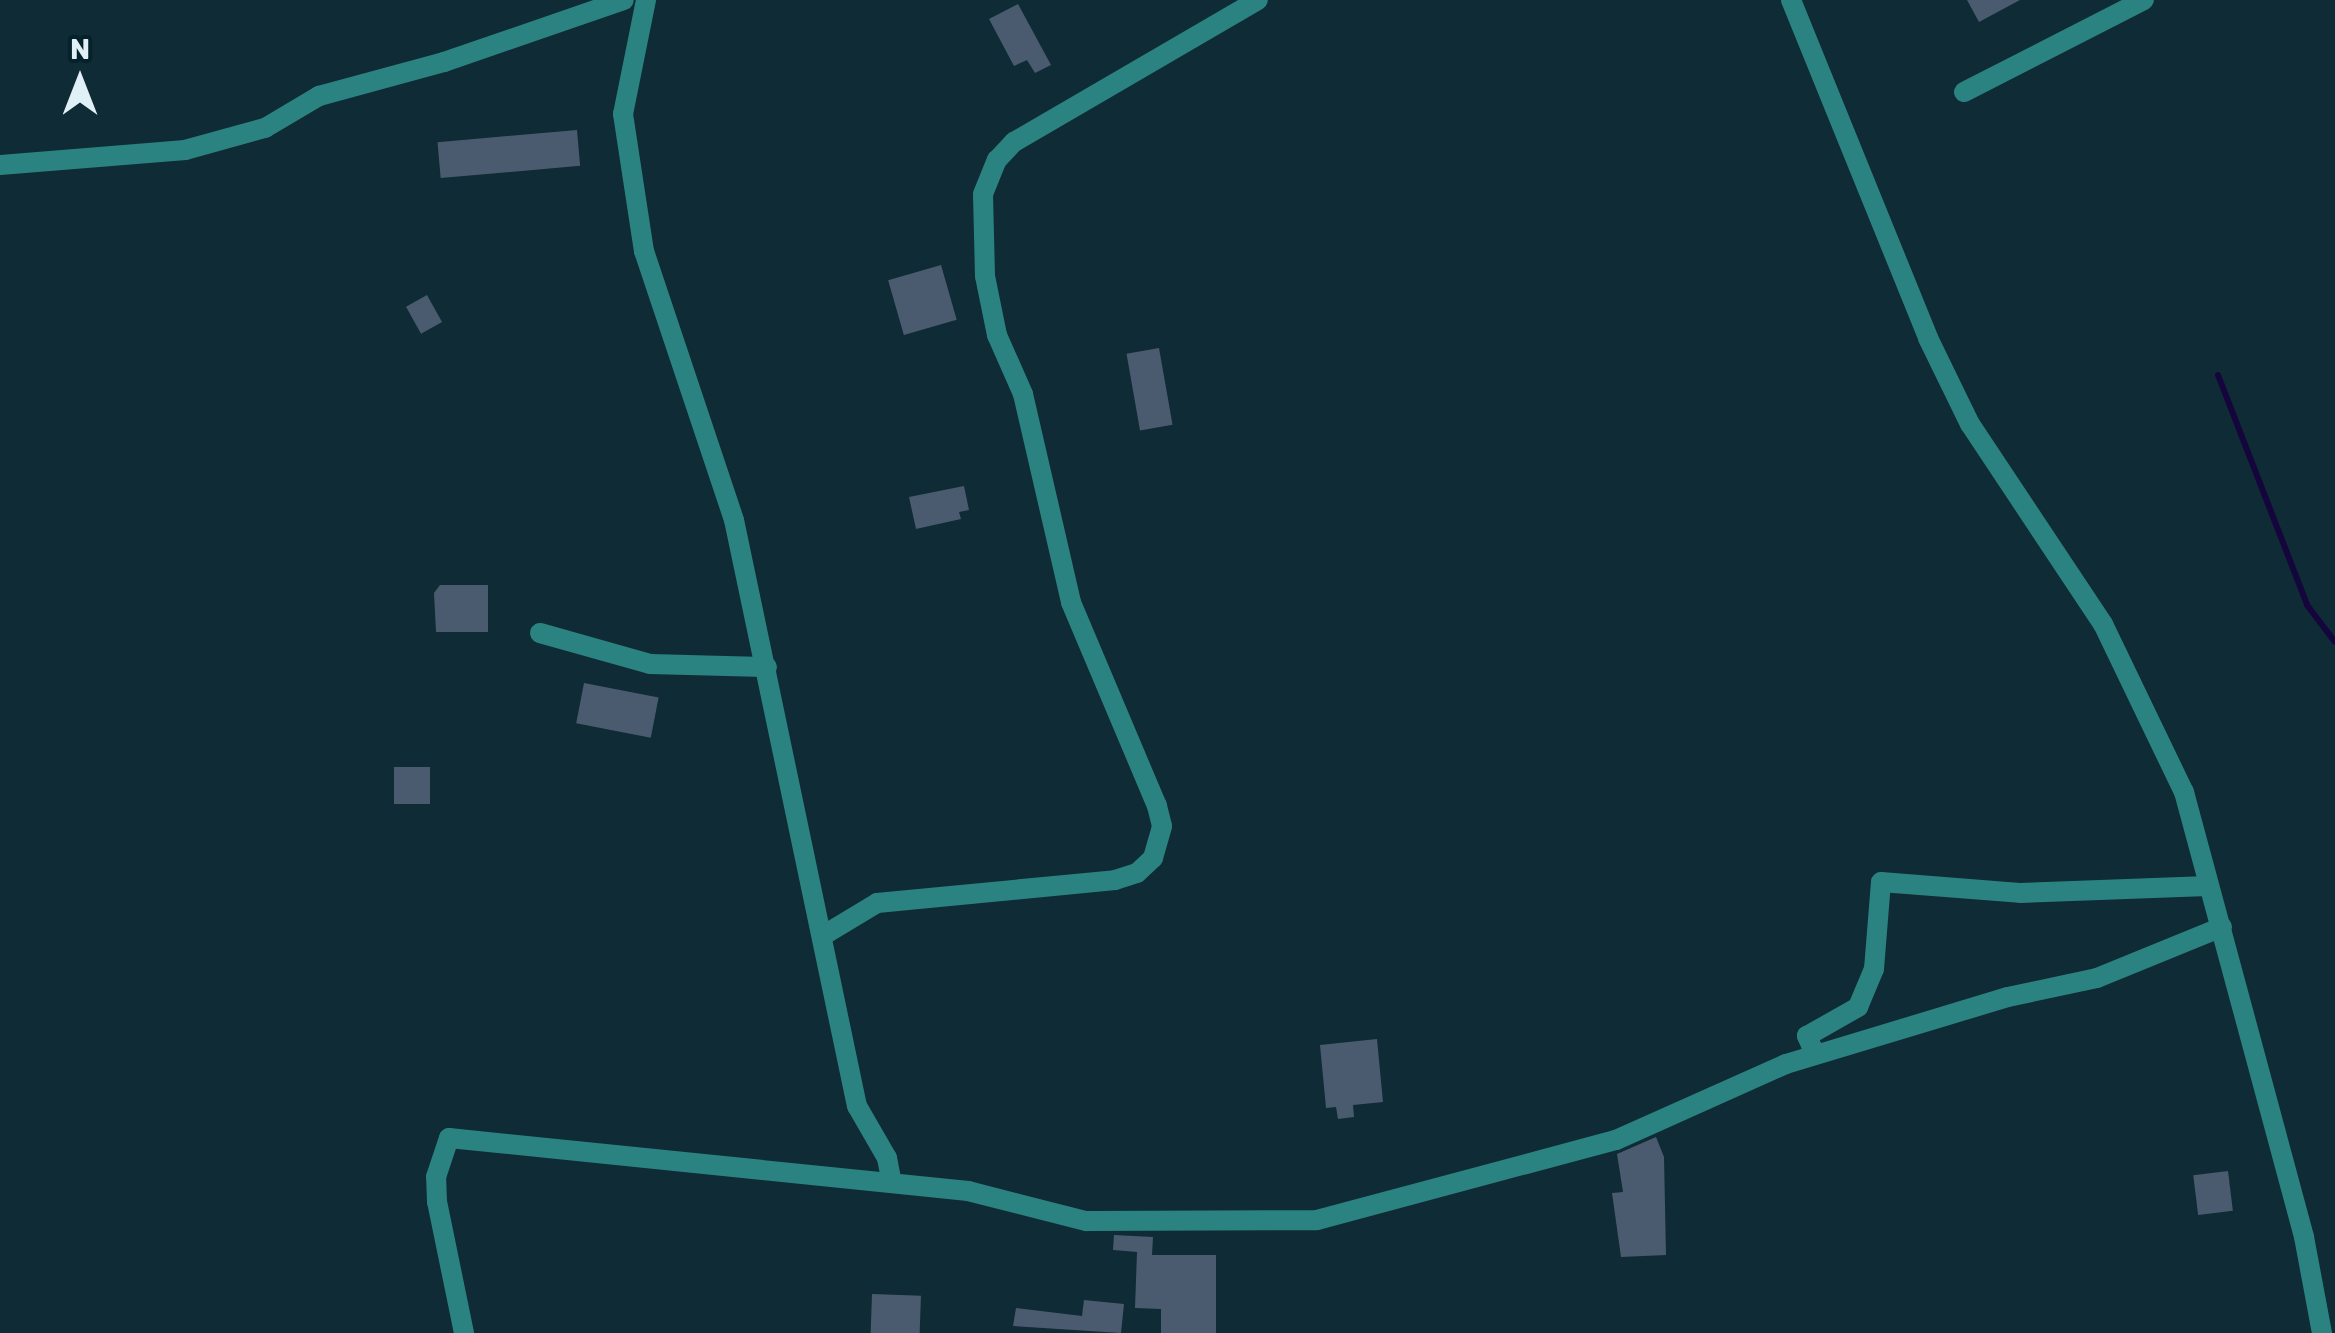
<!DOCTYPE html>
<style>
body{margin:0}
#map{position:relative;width:2335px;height:1333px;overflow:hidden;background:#0f2b35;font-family:Rubik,sans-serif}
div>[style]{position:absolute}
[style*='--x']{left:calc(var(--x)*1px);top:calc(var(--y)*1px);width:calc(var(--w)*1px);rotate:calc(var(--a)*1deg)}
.stream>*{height:6px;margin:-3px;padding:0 3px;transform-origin:3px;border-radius:3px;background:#15053d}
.building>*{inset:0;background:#4b5b6f;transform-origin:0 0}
.street>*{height:20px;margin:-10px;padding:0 10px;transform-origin:10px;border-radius:10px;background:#2b8381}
span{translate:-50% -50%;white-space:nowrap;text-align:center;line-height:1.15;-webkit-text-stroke:10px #05222b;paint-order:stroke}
.north{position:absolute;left:30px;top:30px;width:100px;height:100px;-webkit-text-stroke:8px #05222b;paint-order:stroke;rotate:0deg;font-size:28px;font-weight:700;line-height:40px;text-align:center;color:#e0f0f6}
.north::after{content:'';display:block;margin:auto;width:35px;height:45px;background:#e0f0f6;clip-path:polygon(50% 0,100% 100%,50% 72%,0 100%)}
</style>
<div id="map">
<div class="stream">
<i style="--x:2218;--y:375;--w:247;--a:68.8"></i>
<i style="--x:2307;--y:605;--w:46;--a:52.9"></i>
</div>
<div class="building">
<i style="clip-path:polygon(1967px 0,2020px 0,1979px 22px)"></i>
<i style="clip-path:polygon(1018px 4px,1051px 65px,1035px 73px,1027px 60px,1014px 66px,989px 19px)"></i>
<i style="left:577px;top:130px;width:36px;height:140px;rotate:85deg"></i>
<i style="left:941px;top:265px;width:57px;height:55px;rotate:74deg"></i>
<i style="left:427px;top:295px;width:31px;height:24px;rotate:61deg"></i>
<i style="left:1159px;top:348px;width:78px;height:33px;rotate:80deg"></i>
<i style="clip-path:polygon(964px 486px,969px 510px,959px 512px,961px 519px,916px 529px,909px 497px)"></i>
<i style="clip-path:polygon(440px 585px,488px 585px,488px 632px,436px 632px,434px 593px)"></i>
<i style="left:584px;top:683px;width:76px;height:41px;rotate:11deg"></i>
<i style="left:394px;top:767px;width:36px;height:37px"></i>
<i style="clip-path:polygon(1377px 1039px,1383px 1102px,1353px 1105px,1354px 1117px,1338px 1119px,1336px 1107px,1326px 1108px,1320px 1045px)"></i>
<i style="clip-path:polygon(1656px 1137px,1664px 1157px,1666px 1255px,1621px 1257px,1612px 1193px,1623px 1192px,1617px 1154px)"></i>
<i style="left:2228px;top:1171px;width:40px;height:35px;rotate:83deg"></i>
<i style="clip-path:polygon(1114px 1235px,1153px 1237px,1152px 1255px,1216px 1255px,1216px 1333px,1161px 1333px,1161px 1309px,1135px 1308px,1137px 1252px,1113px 1250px)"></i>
<i style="left:872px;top:1294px;width:49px;height:39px;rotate:2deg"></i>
<i style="clip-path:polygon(1084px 1300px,1124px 1304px,1121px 1333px,1013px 1326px,1016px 1308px,1082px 1316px)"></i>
</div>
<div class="street">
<i style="--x:646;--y:0;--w:116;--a:101.4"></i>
<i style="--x:623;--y:114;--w:139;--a:81.3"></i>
<i style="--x:644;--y:251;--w:284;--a:71.5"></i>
<i style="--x:734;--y:520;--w:599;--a:78.15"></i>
<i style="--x:857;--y:1106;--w:60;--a:60"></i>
<i style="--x:887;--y:1158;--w:25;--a:79"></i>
<i style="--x:1791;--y:0;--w:365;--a:67.9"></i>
<i style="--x:1928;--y:338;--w:96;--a:64"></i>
<i style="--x:1970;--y:424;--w:240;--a:56.4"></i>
<i style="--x:2103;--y:624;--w:187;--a:64.3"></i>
<i style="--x:2184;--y:792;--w:461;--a:74.9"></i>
<i style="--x:2304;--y:1237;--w:98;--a:79.4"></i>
<i style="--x:1964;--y:92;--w:202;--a:-27.1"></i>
<i style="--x:0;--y:165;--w:186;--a:-4.6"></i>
<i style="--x:185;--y:150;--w:83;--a:-15.4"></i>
<i style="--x:265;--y:128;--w:63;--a:-30.7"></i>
<i style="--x:319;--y:96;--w:130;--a:-15.2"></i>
<i style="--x:444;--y:62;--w:190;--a:-19"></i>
<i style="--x:540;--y:633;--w:114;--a:15.7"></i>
<i style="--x:650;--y:664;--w:117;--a:1.5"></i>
<i style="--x:824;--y:935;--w:62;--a:-31.1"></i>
<i style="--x:877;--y:903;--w:239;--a:-5.5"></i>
<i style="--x:1115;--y:880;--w:23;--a:-18"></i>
<i style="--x:1137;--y:873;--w:22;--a:-43"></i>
<i style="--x:1153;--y:858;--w:33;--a:-74"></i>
<i style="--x:1162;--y:826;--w:21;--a:-104"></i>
<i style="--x:1157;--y:806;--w:221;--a:-112.9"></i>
<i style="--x:1071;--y:602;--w:213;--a:-103"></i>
<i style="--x:1023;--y:394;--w:64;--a:-113.8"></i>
<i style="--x:997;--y:335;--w:60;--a:-101.5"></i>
<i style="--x:985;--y:276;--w:82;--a:-91.4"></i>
<i style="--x:983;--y:194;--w:37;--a:-68"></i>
<i style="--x:997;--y:160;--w:25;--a:-47"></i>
<i style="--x:1014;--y:142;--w:282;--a:-30.2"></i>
<i style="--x:1815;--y:1054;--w:20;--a:-114"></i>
<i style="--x:1807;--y:1036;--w:59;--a:-29.6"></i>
<i style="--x:1858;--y:1007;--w:41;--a:-67.2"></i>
<i style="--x:1874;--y:969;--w:87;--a:-85.4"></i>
<i style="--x:1881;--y:882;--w:139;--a:4.5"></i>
<i style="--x:2020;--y:893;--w:188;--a:-2.1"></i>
<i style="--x:464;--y:1333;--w:134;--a:-101.6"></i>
<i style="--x:437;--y:1202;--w:25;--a:-92"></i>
<i style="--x:436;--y:1177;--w:41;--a:-71.6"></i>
<i style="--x:449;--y:1138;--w:522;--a:5.83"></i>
<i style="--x:968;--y:1191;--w:122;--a:14.3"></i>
<i style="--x:1086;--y:1221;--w:231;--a:-0.2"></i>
<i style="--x:1317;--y:1220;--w:310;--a:-15"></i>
<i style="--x:1616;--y:1140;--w:186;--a:-24.1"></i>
<i style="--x:1786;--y:1064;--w:232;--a:-16.8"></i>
<i style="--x:2008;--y:997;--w:91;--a:-12.1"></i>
<i style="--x:2097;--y:978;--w:135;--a:-22.2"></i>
</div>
<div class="north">N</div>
</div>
